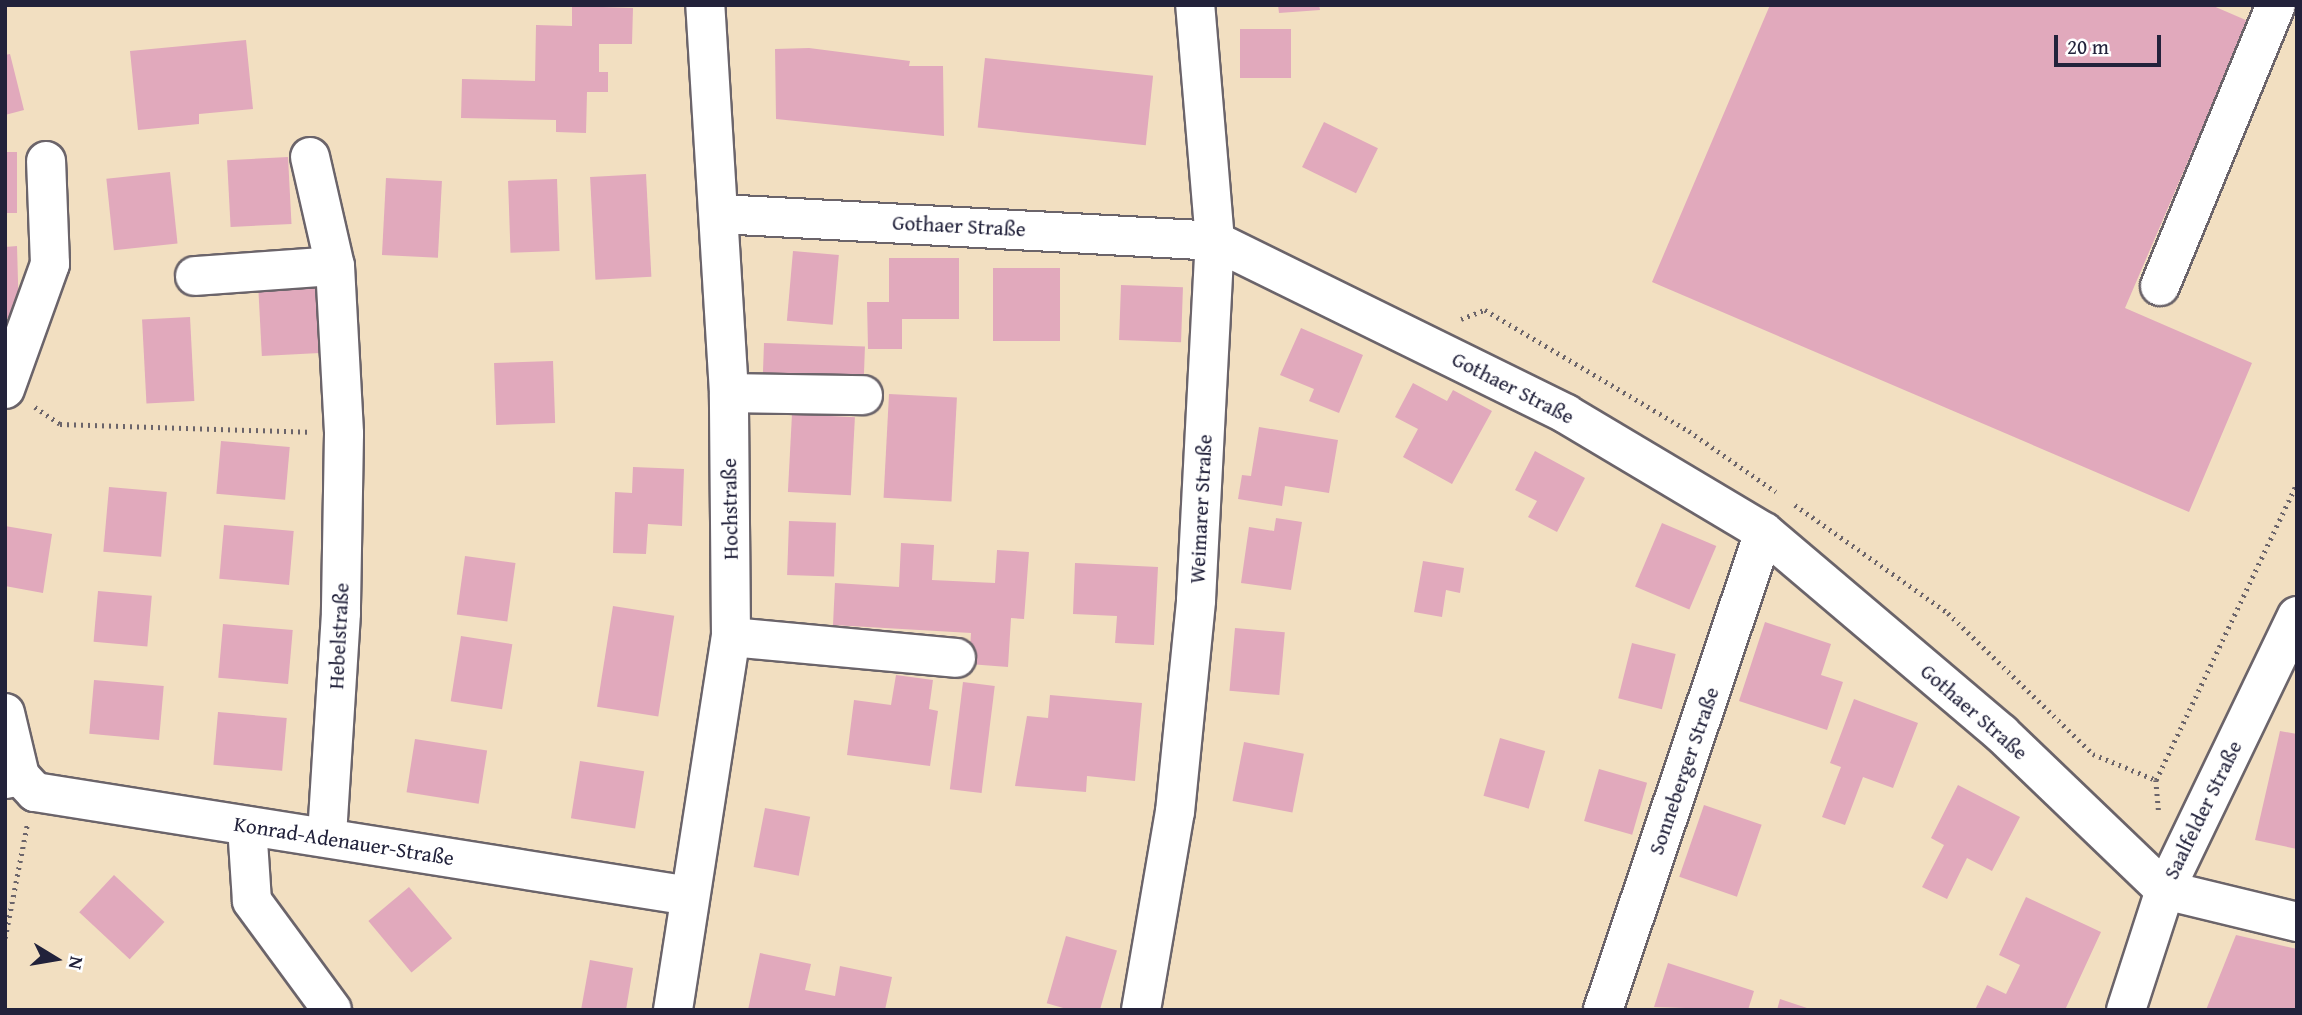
<!DOCTYPE html>
<meta charset="utf-8">
<style>
body{margin:0}
#map{position:relative;width:2302px;height:1015px;overflow:hidden;background:#f2dfc1;font-family:"Gentium Book Plus",serif}
div>[style]{position:absolute}
[style*='--x']{left:calc(var(--x)*1px);top:calc(var(--y)*1px);width:calc(var(--w)*1px);rotate:calc(var(--a)*1deg)}
.building>*{inset:0;background:#e1a9bc;transform-origin:0 0}
.path>*{height:4.5px;margin-top:-2.25px;transform-origin:0;background:repeating-linear-gradient(90deg,#6b646a 0 2px,transparent 0 7px)}
.roads{filter:drop-shadow(2px 0 #6b646a) drop-shadow(-2px 0 #6b646a) drop-shadow(0 2px #6b646a) drop-shadow(0 -2px #6b646a)}
.minor>*{height:38px;margin:-19px;padding:0 19px;transform-origin:19px;border-radius:19px;background:#fff}
span{translate:-50% -50%;white-space:nowrap;text-align:center;line-height:1.15;-webkit-text-stroke:5px #fff;paint-order:stroke}
.street-label{font-size:21px;color:#22223b}
.frame{position:absolute;inset:0;border:7px solid #22223b;pointer-events:none}
.north{position:absolute;left:21px;top:924px;width:70px;height:70px;-webkit-text-stroke:5px #fff;paint-order:stroke;rotate:101deg;font-size:19px;font-weight:700;line-height:28px;text-align:center;color:#22223b}
.north::after{content:'';display:block;margin:auto;width:24px;height:32px;background:#22223b;clip-path:polygon(50% 0,100% 100%,50% 72%,0 100%)}
.scale{position:absolute;left:2054px;top:35px;width:107px;height:32px;box-sizing:border-box;border:4px solid #22223b;border-top:0;padding-left:9px;font-size:21px;line-height:24px;white-space:nowrap;color:#22223b;-webkit-text-stroke:5px #fff;paint-order:stroke}
</style>
<div id="map">
<div class="building">
<i style="clip-path:polygon(1278px 5px,1319px 5px,1320px 10px,1279px 13px)"></i>
<i style="clip-path:polygon(1770px 5px,2211px 5px,2248px 21px,2125px 308px,2252px 363px,2189px 512px,1652px 282px)"></i>
<i style="clip-path:polygon(572px 6px,633px 8px,632px 44px,599px 44px,599px 72px,608px 72px,608px 92px,587px 92px,586px 133px,556px 132px,556px 120px,461px 118px,462px 79px,535px 81px,536px 25px,572px 26px)"></i>
<i style="left:1240px;top:29px;width:51px;height:49px"></i>
<i style="clip-path:polygon(246px 40px,253px 109px,199px 114px,199px 124px,138px 130px,130px 51px)"></i>
<i style="clip-path:polygon(809px 48px,910px 61px,909px 66px,943px 66px,944px 136px,776px 119px,775px 49px)"></i>
<i style="clip-path:polygon(10px 54px,24px 110px,5px 115px,5px 55px)"></i>
<i style="left:985px;top:58px;width:169px;height:70px;rotate:6deg"></i>
<i style="left:1324px;top:122px;width:60px;height:50px;rotate:26deg"></i>
<i style="left:5px;top:152px;width:12px;height:61px"></i>
<i style="left:288px;top:157px;width:67px;height:61px;rotate:87deg"></i>
<i style="left:170px;top:172px;width:72px;height:64px;rotate:84deg"></i>
<i style="left:646px;top:174px;width:103px;height:56px;rotate:87deg"></i>
<i style="left:386px;top:178px;width:56px;height:77px;rotate:3deg"></i>
<i style="left:557px;top:179px;width:72px;height:49px;rotate:88deg"></i>
<i style="clip-path:polygon(17px 246px,19px 318px,5px 318px,5px 247px)"></i>
<i style="left:793px;top:251px;width:46px;height:70px;rotate:5deg"></i>
<i style="clip-path:polygon(889px 258px,959px 258px,959px 319px,902px 319px,902px 349px,868px 349px,867px 302px,889px 302px)"></i>
<i style="left:1060px;top:268px;width:73px;height:67px;rotate:90deg"></i>
<i style="left:316px;top:281px;width:72px;height:58px;rotate:87deg"></i>
<i style="left:1121px;top:285px;width:62px;height:55px;rotate:2deg"></i>
<i style="left:190px;top:317px;width:84px;height:48px;rotate:87deg"></i>
<i style="clip-path:polygon(1301px 328px,1363px 355px,1339px 413px,1309px 401px,1314px 389px,1280px 375px)"></i>
<i style="left:764px;top:343px;width:101px;height:30px;rotate:2deg"></i>
<i style="left:553px;top:361px;width:62px;height:59px;rotate:88deg"></i>
<i style="clip-path:polygon(1413px 383px,1447px 401px,1453px 390px,1492px 411px,1452px 484px,1403px 457px,1418px 429px,1395px 417px)"></i>
<i style="left:889px;top:394px;width:68px;height:104px;rotate:3deg"></i>
<i style="left:792px;top:414px;width:63px;height:78px;rotate:3deg"></i>
<i style="clip-path:polygon(1259px 427px,1338px 440px,1329px 493px,1285px 486px,1282px 506px,1238px 499px,1242px 475px,1251px 476px)"></i>
<i style="left:221px;top:441px;width:69px;height:53px;rotate:5deg"></i>
<i style="clip-path:polygon(1535px 451px,1585px 478px,1557px 532px,1528px 517px,1537px 501px,1515px 490px)"></i>
<i style="clip-path:polygon(633px 467px,684px 469px,682px 526px,648px 524px,646px 554px,613px 553px,615px 492px,632px 493px)"></i>
<i style="left:109px;top:487px;width:58px;height:65px;rotate:5deg"></i>
<i style="clip-path:polygon(1276px 518px,1302px 522px,1291px 590px,1241px 583px,1249px 527px,1274px 531px)"></i>
<i style="left:789px;top:521px;width:47px;height:54px;rotate:2deg"></i>
<i style="left:1662px;top:523px;width:59px;height:69px;rotate:23deg"></i>
<i style="left:224px;top:525px;width:70px;height:54px;rotate:5deg"></i>
<i style="clip-path:polygon(5px 526px,52px 534px,43px 593px,5px 586px)"></i>
<i style="clip-path:polygon(901px 543px,934px 545px,932px 580px,995px 583px,997px 550px,1029px 552px,1024px 619px,1011px 618px,1008px 667px,969px 664px,971px 633px,833px 625px,835px 583px,899px 587px)"></i>
<i style="left:465px;top:556px;width:51px;height:59px;rotate:8deg"></i>
<i style="clip-path:polygon(1423px 561px,1464px 568px,1460px 593px,1446px 590px,1442px 617px,1414px 612px)"></i>
<i style="clip-path:polygon(1075px 563px,1158px 567px,1154px 645px,1115px 643px,1117px 616px,1073px 614px)"></i>
<i style="left:98px;top:591px;width:54px;height:51px;rotate:5deg"></i>
<i style="left:613px;top:606px;width:62px;height:102px;rotate:9deg"></i>
<i style="clip-path:polygon(1765px 622px,1831px 644px,1821px 675px,1843px 682px,1827px 730px,1739px 701px)"></i>
<i style="left:223px;top:624px;width:70px;height:54px;rotate:5deg"></i>
<i style="left:1235px;top:628px;width:50px;height:63px;rotate:5deg"></i>
<i style="left:461px;top:636px;width:52px;height:66px;rotate:9deg"></i>
<i style="left:1632px;top:643px;width:45px;height:57px;rotate:14deg"></i>
<i style="clip-path:polygon(896px 675px,933px 680px,929px 709px,938px 711px,930px 766px,847px 755px,854px 700px,891px 705px)"></i>
<i style="left:94px;top:680px;width:70px;height:54px;rotate:5deg"></i>
<i style="left:963px;top:682px;width:32px;height:108px;rotate:7deg"></i>
<i style="clip-path:polygon(1050px 695px,1142px 703px,1135px 781px,1087px 776px,1086px 792px,1015px 786px,1027px 716px,1048px 718px)"></i>
<i style="clip-path:polygon(1854px 699px,1918px 723px,1893px 788px,1863px 777px,1845px 825px,1822px 817px,1841px 767px,1830px 763px)"></i>
<i style="left:218px;top:712px;width:69px;height:53px;rotate:5deg"></i>
<i style="clip-path:polygon(2280px 731px,2297px 734px,2297px 849px,2255px 840px)"></i>
<i style="left:1500px;top:738px;width:47px;height:60px;rotate:16deg"></i>
<i style="left:415px;top:739px;width:73px;height:54px;rotate:9deg"></i>
<i style="left:1244px;top:742px;width:61px;height:60px;rotate:11deg"></i>
<i style="left:580px;top:761px;width:65px;height:58px;rotate:9deg"></i>
<i style="left:1599px;top:769px;width:50px;height:54px;rotate:16deg"></i>
<i style="clip-path:polygon(1958px 785px,2020px 817px,1992px 871px,1967px 858px,1947px 899px,1922px 887px,1944px 845px,1931px 838px)"></i>
<i style="left:1704px;top:805px;width:61px;height:76px;rotate:19deg"></i>
<i style="left:765px;top:808px;width:46px;height:60px;rotate:11deg"></i>
<i style="left:114px;top:875px;width:69px;height:51px;rotate:43deg"></i>
<i style="left:409px;top:887px;width:67px;height:53px;rotate:50deg"></i>
<i style="clip-path:polygon(2026px 897px,2101px 932px,2065px 1010px,1975px 1010px,1987px 985px,2006px 994px,2020px 965px,1999px 955px)"></i>
<i style="clip-path:polygon(2236px 935px,2297px 949px,2295px 1010px,2206px 1010px)"></i>
<i style="left:1066px;top:936px;width:53px;height:70px;rotate:16deg"></i>
<i style="clip-path:polygon(760px 953px,811px 964px,805px 990px,835px 996px,840px 966px,892px 977px,885px 1010px,748px 1010px)"></i>
<i style="clip-path:polygon(590px 960px,633px 968px,626px 1010px,581px 1010px)"></i>
<i style="clip-path:polygon(1668px 963px,1754px 991px,1748px 1010px,1654px 1007px)"></i>
<i style="clip-path:polygon(1780px 999px,1810px 1009px,1810px 1010px,1777px 1010px)"></i>
</div>
<div class="path">
<i style="--x:1461;--y:319;--w:26;--a:-21"></i>
<i style="--x:1485;--y:310;--w:237;--a:30.7"></i>
<i style="--x:1689;--y:431;--w:106;--a:35"></i>
<i style="--x:35;--y:407;--w:30;--a:34"></i>
<i style="--x:60;--y:424;--w:248;--a:1.8"></i>
<i style="--x:1795;--y:505;--w:187;--a:35.2"></i>
<i style="--x:1948;--y:613;--w:202;--a:44.2"></i>
<i style="--x:2093;--y:754;--w:68;--a:22.4"></i>
<i style="--x:2156;--y:780;--w:329;--a:-64.6"></i>
<i style="--x:2156;--y:780;--w:34;--a:85"></i>
<i style="--x:5;--y:938;--w:115;--a:-79"></i>
</div>
<div class="roads">
<div class="minor">
<i style="--x:310;--y:157;--w:112;--a:77.1"></i>
<i style="--x:335;--y:266;--w:168;--a:86.9"></i>
<i style="--x:344;--y:434;--w:179;--a:91"></i>
<i style="--x:341;--y:613;--w:225;--a:93.6"></i>
<i style="--x:720;--y:214;--w:496;--a:3.1"></i>
<i style="--x:1215;--y:241;--w:391;--a:26.2"></i>
<i style="--x:1566;--y:414;--w:230;--a:30.8"></i>
<i style="--x:1764;--y:532;--w:311;--a:40.3"></i>
<i style="--x:2001;--y:733;--w:227;--a:43.8"></i>
<i style="--x:2165;--y:890;--w:136;--a:13.6"></i>
<i style="--x:195;--y:276;--w:140;--a:-4.1"></i>
<i style="--x:2160;--y:286;--w:304;--a:-67.6"></i>
<i style="--x:5;--y:389;--w:133;--a:-70.2"></i>
<i style="--x:50;--y:264;--w:103;--a:-92.2"></i>
<i style="--x:729;--y:393;--w:134;--a:0.9"></i>
<i style="--x:731;--y:637;--w:226;--a:5.3"></i>
<i style="--x:5;--y:713;--w:65;--a:76.6"></i>
<i style="--x:5;--y:779;--w:15;--a:-11"></i>
<i style="--x:20;--y:776;--w:22;--a:47"></i>
<i style="--x:35;--y:792;--w:663;--a:9.02"></i>
<i style="--x:247;--y:826;--w:75;--a:86.2"></i>
<i style="--x:252;--y:901;--w:135;--a:53.7"></i>
<i style="--x:673;--y:1010;--w:377;--a:-81.2"></i>
<i style="--x:731;--y:637;--w:244;--a:-90.5"></i>
<i style="--x:729;--y:393;--w:389;--a:-93.5"></i>
<i style="--x:1141;--y:1010;--w:201;--a:-80.3"></i>
<i style="--x:1175;--y:812;--w:213;--a:-84.3"></i>
<i style="--x:1196;--y:600;--w:360;--a:-87"></i>
<i style="--x:1215;--y:241;--w:237;--a:-94.8"></i>
<i style="--x:1603;--y:1010;--w:504;--a:-71.39"></i>
<i style="--x:2126;--y:1010;--w:126;--a:-72"></i>
<i style="--x:2165;--y:890;--w:304;--a:-64.3"></i>
</div>
</div>
<div class="street-label">
<span style="left:959px;top:226px;rotate:3deg">Gothaer Straße</span>
<span style="left:1513px;top:388px;rotate:27deg">Gothaer Straße</span>
<span style="left:730px;top:509px;rotate:-91deg">Hochstraße</span>
<span style="left:1201px;top:509px;rotate:-87deg">Weimarer Straße</span>
<span style="left:339px;top:636px;rotate:-87deg">Hebelstraße</span>
<span style="left:1974px;top:712px;rotate:41deg">Gothaer Straße</span>
<span style="left:1684px;top:771px;rotate:-71deg">Sonneberger Straße</span>
<span style="left:2203px;top:810px;rotate:-64deg">Saalfelder Straße</span>
<span style="left:344px;top:841px;rotate:9deg">Konrad-Adenauer-Straße</span>
</div>
<div class="frame"></div>
<div class="north">N</div>
<div class="scale">20 m</div>
</div>
